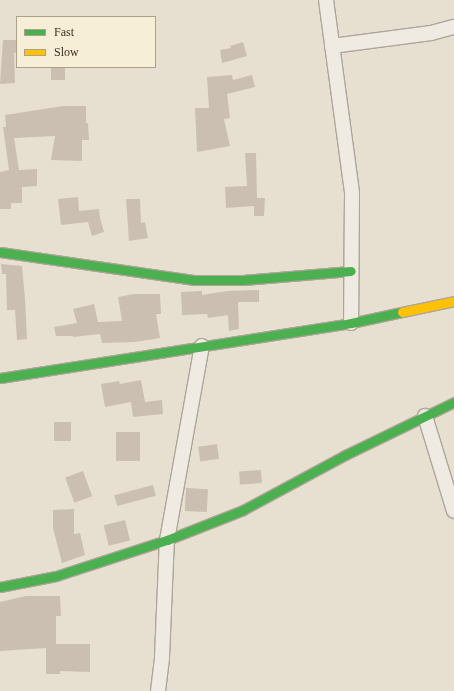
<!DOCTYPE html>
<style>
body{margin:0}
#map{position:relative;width:454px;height:691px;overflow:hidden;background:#e7e0d1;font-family:"Times New Roman",serif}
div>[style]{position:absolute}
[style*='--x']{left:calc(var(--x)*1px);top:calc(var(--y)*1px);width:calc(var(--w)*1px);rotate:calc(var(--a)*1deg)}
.building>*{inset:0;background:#cbbfb2;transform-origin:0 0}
.roads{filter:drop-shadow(1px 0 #ada599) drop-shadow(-1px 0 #ada599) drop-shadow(0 1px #ada599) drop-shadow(0 -1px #ada599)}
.street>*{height:14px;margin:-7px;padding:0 7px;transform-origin:7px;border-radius:7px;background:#efebe3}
.fast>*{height:9px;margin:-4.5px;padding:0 4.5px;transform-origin:4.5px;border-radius:4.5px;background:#4caf50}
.slow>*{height:9px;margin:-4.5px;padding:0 4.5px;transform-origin:4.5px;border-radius:4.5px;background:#ffc107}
span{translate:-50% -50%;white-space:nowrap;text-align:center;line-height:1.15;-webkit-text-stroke:3px #f7eed8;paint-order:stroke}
.legend{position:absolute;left:16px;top:16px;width:140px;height:52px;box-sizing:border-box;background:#f7eed8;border:1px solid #ada18e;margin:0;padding:5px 7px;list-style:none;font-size:12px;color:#3d2e20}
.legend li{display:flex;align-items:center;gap:8px;height:20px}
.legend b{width:20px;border:1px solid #ada18e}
</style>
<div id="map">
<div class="building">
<i style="clip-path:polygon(3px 40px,17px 40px,17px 53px,14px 53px,15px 83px,0 84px)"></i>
<i style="clip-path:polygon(243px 42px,247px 56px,222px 63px,220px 50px,231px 48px,230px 46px)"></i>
<i style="left:51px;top:67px;width:14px;height:13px"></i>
<i style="clip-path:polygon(232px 75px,233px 80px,252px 75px,255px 87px,227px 94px,230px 118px,224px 119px,230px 146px,197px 152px,195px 108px,209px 108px,207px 77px)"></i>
<i style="clip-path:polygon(63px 106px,86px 106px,86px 123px,88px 123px,89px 140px,82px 140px,82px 161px,51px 160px,55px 136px,14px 138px,19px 170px,37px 169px,37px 186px,22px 187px,22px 203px,11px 203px,11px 209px,0 209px,0 172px,9px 170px,3px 127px,6px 127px,5px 115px)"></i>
<i style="clip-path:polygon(245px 153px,256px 153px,257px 198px,265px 198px,264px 216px,254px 216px,254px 206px,226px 208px,225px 187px,247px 186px)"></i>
<i style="clip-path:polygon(78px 197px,79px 211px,99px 209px,100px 218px,104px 232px,92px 236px,88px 222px,61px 225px,58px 199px)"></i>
<i style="clip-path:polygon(126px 199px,140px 199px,141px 223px,145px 222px,148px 238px,129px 241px)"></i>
<i style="clip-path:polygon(1px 264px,22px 266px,25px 299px,27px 339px,17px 340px,15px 310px,7px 310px,6px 274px,2px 274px)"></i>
<i style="clip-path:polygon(259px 290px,259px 302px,238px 302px,239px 329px,229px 331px,228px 315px,208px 318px,207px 314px,182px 315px,181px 292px,202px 291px,202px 295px,227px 291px)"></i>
<i style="clip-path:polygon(134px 294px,160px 294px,161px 314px,156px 314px,160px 338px,135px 342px,102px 343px,100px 334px,73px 337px,73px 336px,56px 336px,54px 327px,77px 323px,73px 309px,94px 304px,98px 322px,122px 321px,118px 297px)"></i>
<i style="clip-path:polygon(141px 380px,145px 402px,162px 400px,163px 414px,133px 417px,131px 402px,105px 407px,101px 384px,119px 381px,120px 384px)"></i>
<i style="left:54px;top:422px;width:17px;height:19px"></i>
<i style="left:140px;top:432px;width:29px;height:24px;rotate:90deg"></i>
<i style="left:217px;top:444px;width:15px;height:19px;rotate:82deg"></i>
<i style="left:261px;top:470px;width:13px;height:22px;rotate:86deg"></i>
<i style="left:83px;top:471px;width:27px;height:19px;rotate:70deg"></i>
<i style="left:153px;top:485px;width:11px;height:40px;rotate:75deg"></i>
<i style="left:186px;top:488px;width:22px;height:23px;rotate:3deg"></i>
<i style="clip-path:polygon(74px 509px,74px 534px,80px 533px,85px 555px,62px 563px,53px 528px,53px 510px)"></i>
<i style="left:125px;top:520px;width:21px;height:22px;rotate:76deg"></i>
<i style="clip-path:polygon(26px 596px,60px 596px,61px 616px,56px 616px,56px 644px,90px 644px,90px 672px,60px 671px,60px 674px,46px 674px,46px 648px,0 651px,0 602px)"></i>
</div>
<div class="roads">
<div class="street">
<i style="--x:326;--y:0;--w:195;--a:82.3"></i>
<i style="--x:352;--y:193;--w:130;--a:90.4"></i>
<i style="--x:332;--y:46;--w:100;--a:-7.5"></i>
<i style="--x:431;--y:33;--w:24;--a:-15"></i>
<i style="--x:425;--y:416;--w:99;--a:73"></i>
<i style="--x:158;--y:691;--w:34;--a:-83"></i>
<i style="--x:162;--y:657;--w:117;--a:-87.6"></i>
<i style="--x:167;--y:540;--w:197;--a:-79.8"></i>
</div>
<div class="fast">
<i style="--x:0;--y:252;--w:197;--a:8.2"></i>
<i style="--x:195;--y:280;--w:48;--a:0"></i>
<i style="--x:243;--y:280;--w:108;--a:-4.8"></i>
<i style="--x:0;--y:378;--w:355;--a:-8.9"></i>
<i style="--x:351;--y:323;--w:52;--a:-12.2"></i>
<i style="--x:0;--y:587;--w:57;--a:-11.1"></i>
<i style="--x:56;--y:576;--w:117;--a:-18"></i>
<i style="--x:167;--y:540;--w:82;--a:-21.5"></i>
<i style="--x:243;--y:510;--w:116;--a:-28.3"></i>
<i style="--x:345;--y:455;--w:121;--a:-25.9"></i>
</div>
<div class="slow">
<i style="--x:402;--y:312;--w:53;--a:-11.9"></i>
</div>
</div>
<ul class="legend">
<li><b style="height:5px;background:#4caf50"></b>Fast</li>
<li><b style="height:5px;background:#ffc107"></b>Slow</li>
</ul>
</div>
